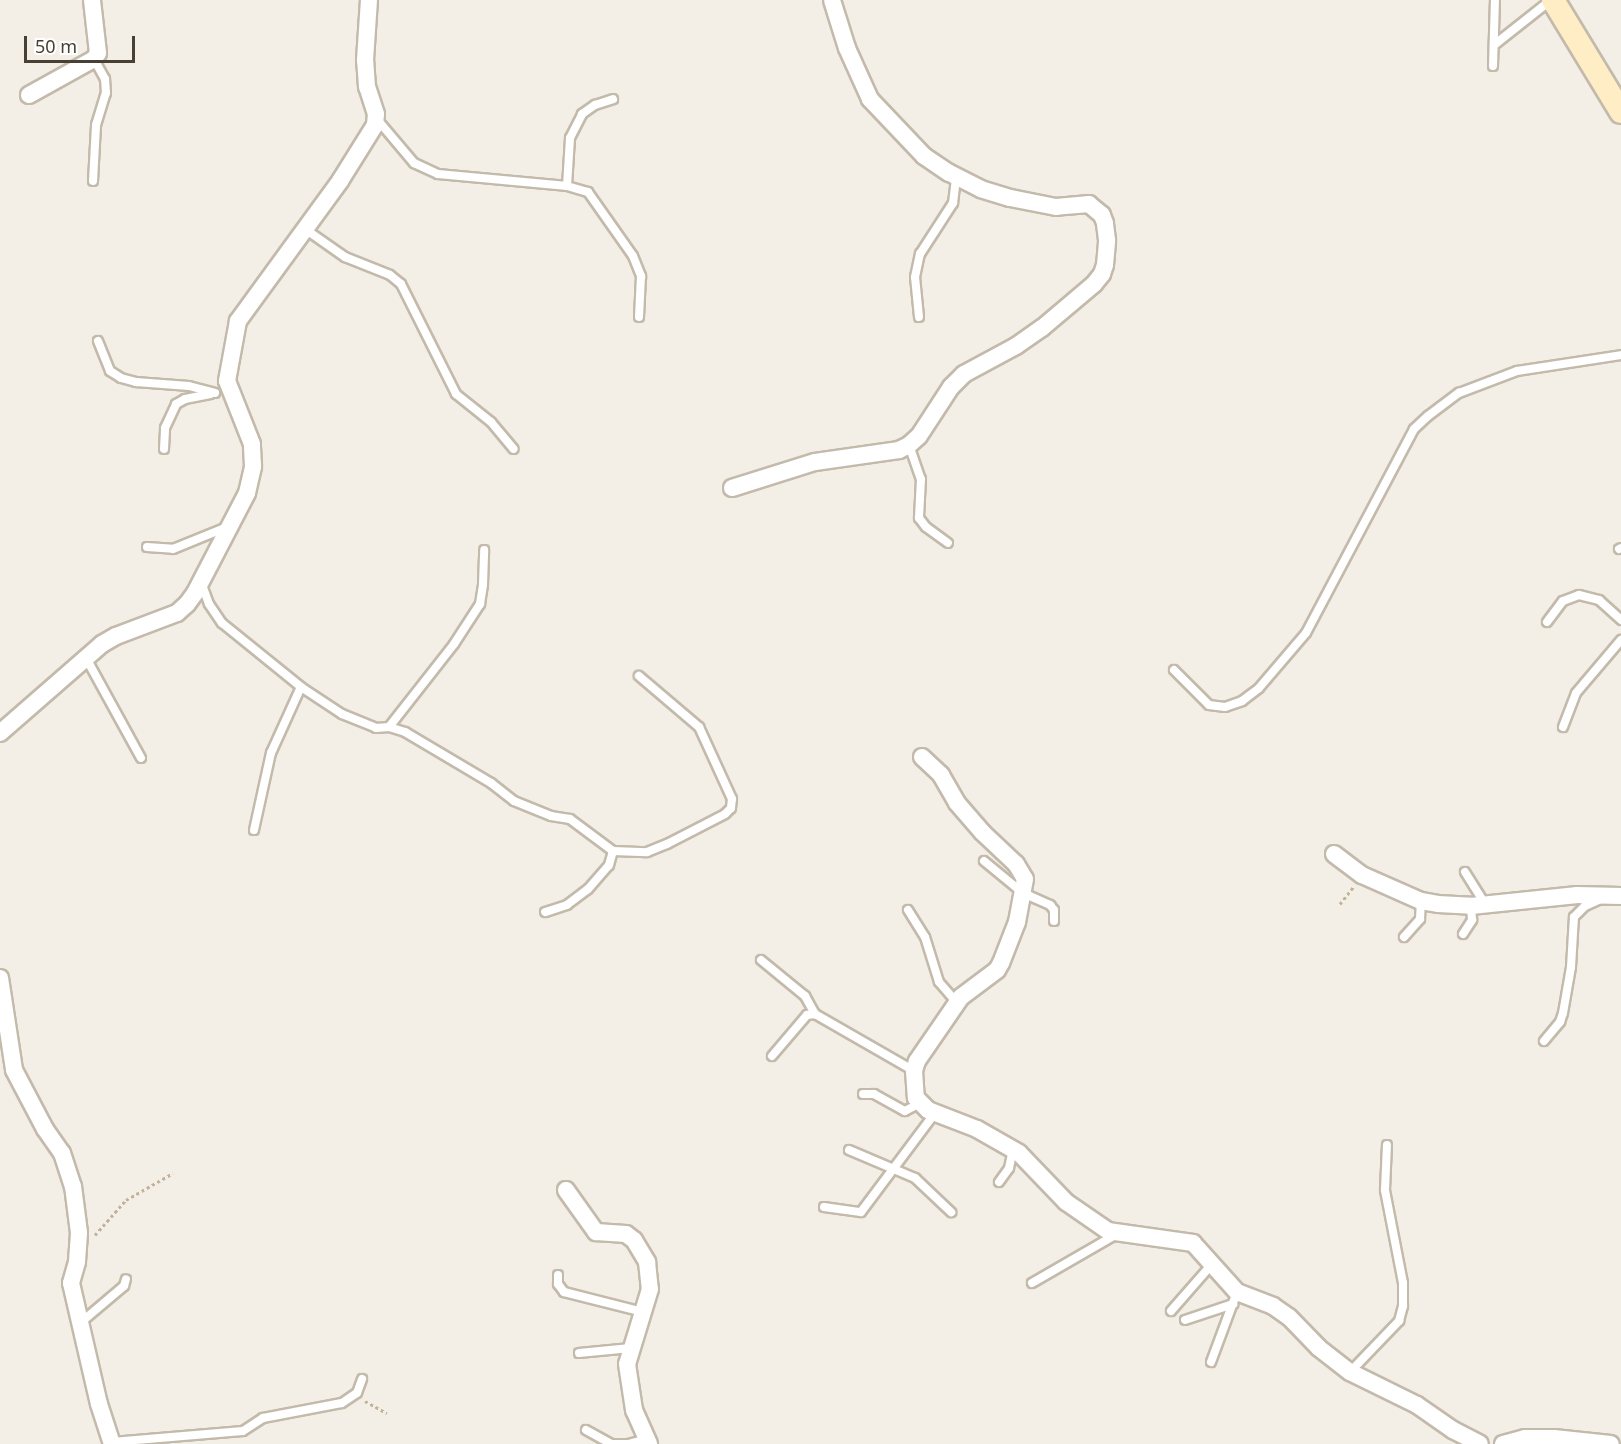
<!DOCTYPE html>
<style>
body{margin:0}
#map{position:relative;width:1621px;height:1444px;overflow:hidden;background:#f4efe6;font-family:"Noto Sans",sans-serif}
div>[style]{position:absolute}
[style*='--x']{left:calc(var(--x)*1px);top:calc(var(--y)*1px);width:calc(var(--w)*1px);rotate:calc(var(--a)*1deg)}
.path>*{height:3px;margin-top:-1.5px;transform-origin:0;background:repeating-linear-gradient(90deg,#c3b298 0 3px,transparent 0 6px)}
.roads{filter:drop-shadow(2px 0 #c3baab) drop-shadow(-2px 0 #c3baab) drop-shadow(0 2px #c3baab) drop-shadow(0 -2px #c3baab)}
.lane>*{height:8px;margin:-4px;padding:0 4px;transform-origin:4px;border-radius:4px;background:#fff}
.street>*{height:16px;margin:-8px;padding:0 8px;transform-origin:8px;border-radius:8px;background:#fff}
.secondary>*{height:22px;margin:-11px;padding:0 11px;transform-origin:11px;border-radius:11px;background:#ffeec5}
span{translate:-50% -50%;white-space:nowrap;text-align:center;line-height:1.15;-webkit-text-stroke:6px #fff;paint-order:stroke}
.scale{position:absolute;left:24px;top:36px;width:111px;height:27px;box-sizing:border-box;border:3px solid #483f35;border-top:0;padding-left:8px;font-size:18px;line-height:21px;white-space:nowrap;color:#483f35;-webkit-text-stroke:4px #fff;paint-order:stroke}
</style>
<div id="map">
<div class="path">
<i style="--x:1340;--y:904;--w:23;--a:-52"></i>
<i style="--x:95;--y:1235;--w:47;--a:-48.5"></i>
<i style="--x:126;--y:1200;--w:54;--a:-29.9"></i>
<i style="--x:365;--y:1401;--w:25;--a:29"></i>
</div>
<div class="roads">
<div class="lane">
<i style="--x:1494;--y:45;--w:73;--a:-38.3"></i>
<i style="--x:1493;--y:66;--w:66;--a:-88.3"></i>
<i style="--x:376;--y:118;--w:59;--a:49.8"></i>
<i style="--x:414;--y:163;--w:26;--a:25"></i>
<i style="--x:438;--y:174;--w:130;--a:5.3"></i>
<i style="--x:567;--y:186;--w:22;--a:16"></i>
<i style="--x:588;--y:192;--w:78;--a:54.9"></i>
<i style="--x:633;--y:256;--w:22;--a:68"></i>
<i style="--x:641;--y:276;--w:41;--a:92.8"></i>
<i style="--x:93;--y:181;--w:56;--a:-86.9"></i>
<i style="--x:96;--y:125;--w:34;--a:-73"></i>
<i style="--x:106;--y:93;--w:14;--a:-94"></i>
<i style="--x:105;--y:79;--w:23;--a:-119"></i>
<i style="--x:567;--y:186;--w:48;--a:-86.4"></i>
<i style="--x:570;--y:138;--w:27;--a:-63"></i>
<i style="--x:582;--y:114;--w:16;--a:-35"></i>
<i style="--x:595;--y:105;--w:19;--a:-18"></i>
<i style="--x:305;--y:229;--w:49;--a:35"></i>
<i style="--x:345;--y:257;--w:48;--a:21.8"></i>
<i style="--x:390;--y:275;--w:14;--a:39"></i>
<i style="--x:401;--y:284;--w:123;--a:63.4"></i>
<i style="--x:456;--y:394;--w:45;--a:38.7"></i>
<i style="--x:491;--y:422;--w:35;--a:50"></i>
<i style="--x:919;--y:317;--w:40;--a:-95.7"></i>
<i style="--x:915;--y:277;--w:24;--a:-78"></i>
<i style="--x:920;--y:254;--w:61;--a:-57.1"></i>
<i style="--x:953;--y:203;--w:26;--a:-83"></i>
<i style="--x:98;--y:341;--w:32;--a:68"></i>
<i style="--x:110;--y:371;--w:13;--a:32"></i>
<i style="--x:121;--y:378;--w:16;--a:15"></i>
<i style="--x:136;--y:382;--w:53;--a:4.3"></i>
<i style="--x:189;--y:386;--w:27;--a:15"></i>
<i style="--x:909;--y:445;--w:36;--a:71"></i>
<i style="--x:921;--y:479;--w:39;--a:93"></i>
<i style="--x:919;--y:518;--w:11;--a:52"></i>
<i style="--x:926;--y:527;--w:27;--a:36"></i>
<i style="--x:164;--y:449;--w:21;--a:-87"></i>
<i style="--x:165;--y:428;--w:26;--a:-65"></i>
<i style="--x:176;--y:404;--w:10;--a:-29"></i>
<i style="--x:185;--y:399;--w:26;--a:-11"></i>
<i style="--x:147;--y:547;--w:26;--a:4"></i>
<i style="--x:173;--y:549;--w:58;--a:-22.2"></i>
<i style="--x:1619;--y:549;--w:2;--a:-27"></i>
<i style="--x:201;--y:582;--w:23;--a:70"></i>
<i style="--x:209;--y:604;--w:23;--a:56"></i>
<i style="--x:222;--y:623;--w:102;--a:39"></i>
<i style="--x:301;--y:687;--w:49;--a:33.4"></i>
<i style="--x:342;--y:714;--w:37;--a:22"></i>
<i style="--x:376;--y:728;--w:13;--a:-4"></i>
<i style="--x:389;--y:727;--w:17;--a:17"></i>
<i style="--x:405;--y:732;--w:100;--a:30.7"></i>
<i style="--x:491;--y:783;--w:29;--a:38"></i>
<i style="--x:514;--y:801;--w:40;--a:22"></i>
<i style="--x:551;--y:816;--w:19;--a:9"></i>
<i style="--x:570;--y:819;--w:54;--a:36.7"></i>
<i style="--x:613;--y:851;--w:15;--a:106"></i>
<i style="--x:609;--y:865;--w:32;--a:131"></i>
<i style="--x:588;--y:889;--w:26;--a:143"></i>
<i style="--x:567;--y:905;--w:23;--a:162"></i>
<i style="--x:1547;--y:622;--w:26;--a:-53"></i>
<i style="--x:1563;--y:601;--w:17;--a:-21"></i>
<i style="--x:1579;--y:595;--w:21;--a:14"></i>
<i style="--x:1599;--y:600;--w:30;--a:42"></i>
<i style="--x:86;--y:658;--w:114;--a:61.2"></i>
<i style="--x:1174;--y:670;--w:49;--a:45"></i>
<i style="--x:1209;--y:705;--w:16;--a:7"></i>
<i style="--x:1225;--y:707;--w:18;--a:-19"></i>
<i style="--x:1242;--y:701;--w:21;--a:-37"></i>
<i style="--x:1259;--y:688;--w:72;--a:-49.5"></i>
<i style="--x:1306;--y:633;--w:231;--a:-62.1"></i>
<i style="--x:1414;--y:429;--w:19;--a:-43"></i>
<i style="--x:1428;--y:416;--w:39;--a:-37"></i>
<i style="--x:1459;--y:393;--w:62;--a:-20.8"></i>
<i style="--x:1517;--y:371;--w:105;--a:-8.7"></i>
<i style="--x:389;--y:727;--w:105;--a:-51.9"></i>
<i style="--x:454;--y:644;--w:48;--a:-57"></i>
<i style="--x:480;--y:604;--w:20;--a:-81"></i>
<i style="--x:483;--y:584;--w:34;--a:-88"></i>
<i style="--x:1563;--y:727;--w:36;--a:-69"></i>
<i style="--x:1576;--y:693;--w:70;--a:-49.7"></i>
<i style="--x:254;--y:830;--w:79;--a:-77.6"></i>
<i style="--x:271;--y:753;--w:72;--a:-65.6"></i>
<i style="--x:613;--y:851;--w:34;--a:2"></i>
<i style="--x:647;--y:852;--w:22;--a:-22"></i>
<i style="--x:667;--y:844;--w:65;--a:-27.3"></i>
<i style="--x:725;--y:814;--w:8;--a:-45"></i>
<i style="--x:731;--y:808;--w:9;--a:-84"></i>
<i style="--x:732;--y:799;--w:79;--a:-114.6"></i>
<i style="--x:699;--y:727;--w:79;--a:-139.6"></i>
<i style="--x:984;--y:861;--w:50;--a:39.4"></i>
<i style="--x:1023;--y:893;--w:30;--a:24"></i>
<i style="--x:1050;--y:905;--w:6;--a:51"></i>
<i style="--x:1054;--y:910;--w:11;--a:90"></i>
<i style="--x:1465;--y:872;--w:38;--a:58"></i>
<i style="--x:908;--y:910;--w:32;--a:58"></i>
<i style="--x:925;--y:937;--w:47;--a:72.7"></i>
<i style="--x:939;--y:982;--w:28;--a:49"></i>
<i style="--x:1463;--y:934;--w:17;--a:-57"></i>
<i style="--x:1472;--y:920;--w:14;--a:-94"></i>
<i style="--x:1404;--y:937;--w:24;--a:-48"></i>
<i style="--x:1420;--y:919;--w:18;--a:-87"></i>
<i style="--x:761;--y:960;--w:57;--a:39.3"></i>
<i style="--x:805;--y:996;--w:21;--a:61"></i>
<i style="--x:1544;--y:1041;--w:25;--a:-50"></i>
<i style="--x:1560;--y:1022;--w:9;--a:-72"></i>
<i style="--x:1563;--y:1013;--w:47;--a:-80.1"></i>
<i style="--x:1571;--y:967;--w:50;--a:-86.6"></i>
<i style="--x:1574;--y:917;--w:16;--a:-45"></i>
<i style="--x:1585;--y:906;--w:17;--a:-24"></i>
<i style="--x:772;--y:1056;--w:54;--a:-49.5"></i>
<i style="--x:807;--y:1015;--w:8;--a:-7"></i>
<i style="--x:815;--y:1014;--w:114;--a:29.9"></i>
<i style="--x:863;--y:1094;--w:11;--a:0"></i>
<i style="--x:874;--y:1094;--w:35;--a:29"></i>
<i style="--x:905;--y:1111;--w:17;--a:-28"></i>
<i style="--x:849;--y:1150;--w:72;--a:23"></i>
<i style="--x:915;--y:1178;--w:50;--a:43.4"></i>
<i style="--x:999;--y:1182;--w:17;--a:-54"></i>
<i style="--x:1009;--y:1168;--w:19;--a:-78"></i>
<i style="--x:824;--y:1207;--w:37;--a:8"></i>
<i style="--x:861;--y:1212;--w:124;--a:-53.2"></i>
<i style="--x:558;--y:1275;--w:9;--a:90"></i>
<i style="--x:558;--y:1284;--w:10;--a:53"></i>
<i style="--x:564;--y:1292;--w:81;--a:14.2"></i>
<i style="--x:1032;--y:1283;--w:98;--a:-30"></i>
<i style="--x:1171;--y:1311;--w:62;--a:-48.9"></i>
<i style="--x:1185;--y:1320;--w:51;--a:-18.4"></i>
<i style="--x:79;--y:1324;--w:59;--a:-40.2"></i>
<i style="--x:124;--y:1286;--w:7;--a:-74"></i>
<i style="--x:579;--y:1353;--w:52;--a:-5.5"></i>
<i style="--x:1211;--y:1362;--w:75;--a:-69.6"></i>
<i style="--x:1350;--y:1372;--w:71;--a:-46.1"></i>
<i style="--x:1399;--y:1321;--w:16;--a:-75"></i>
<i style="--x:1403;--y:1306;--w:23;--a:-90"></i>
<i style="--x:1403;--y:1283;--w:95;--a:-101"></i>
<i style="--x:1385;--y:1190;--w:45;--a:-87.5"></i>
<i style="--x:586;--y:1430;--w:29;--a:29"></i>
<i style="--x:611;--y:1444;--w:17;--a:0"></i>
<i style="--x:628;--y:1444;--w:20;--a:-15"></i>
<i style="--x:112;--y:1442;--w:131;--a:-4.8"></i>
<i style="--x:243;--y:1431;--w:24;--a:-33"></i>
<i style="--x:263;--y:1418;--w:80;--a:-10.8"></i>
<i style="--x:342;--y:1403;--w:18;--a:-34"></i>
<i style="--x:357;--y:1393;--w:15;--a:-70"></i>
</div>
<div class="street">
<i style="--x:29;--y:95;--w:74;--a:-29"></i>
<i style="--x:94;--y:59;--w:7;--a:-56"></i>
<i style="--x:98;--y:53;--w:53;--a:-96.5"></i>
<i style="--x:732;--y:488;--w:87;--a:-17.4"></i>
<i style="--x:815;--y:462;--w:85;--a:-8.1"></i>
<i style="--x:899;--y:450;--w:11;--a:-27"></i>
<i style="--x:909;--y:445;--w:13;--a:-42"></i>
<i style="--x:919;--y:436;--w:59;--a:-56.9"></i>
<i style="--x:951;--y:387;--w:18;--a:-45"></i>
<i style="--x:964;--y:374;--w:59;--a:-28.3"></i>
<i style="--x:1016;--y:346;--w:32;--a:-35"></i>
<i style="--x:1042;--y:328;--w:68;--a:-40.2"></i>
<i style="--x:1094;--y:284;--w:13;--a:-51"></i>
<i style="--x:1102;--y:274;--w:9;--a:-72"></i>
<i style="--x:1105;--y:265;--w:25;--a:-85"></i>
<i style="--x:1107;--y:240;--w:17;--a:-97"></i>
<i style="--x:1105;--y:223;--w:9;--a:-111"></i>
<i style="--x:1102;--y:215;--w:17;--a:-140"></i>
<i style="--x:1089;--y:204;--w:33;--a:175"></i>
<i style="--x:1056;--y:207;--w:47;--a:-168.9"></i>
<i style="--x:1010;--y:198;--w:30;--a:-163"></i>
<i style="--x:981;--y:189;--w:36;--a:-153"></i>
<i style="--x:949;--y:173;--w:30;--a:-146"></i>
<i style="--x:924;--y:156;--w:79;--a:-133.5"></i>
<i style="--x:870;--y:99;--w:56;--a:-114.3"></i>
<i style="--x:847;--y:48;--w:50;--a:-107.4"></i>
<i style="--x:0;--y:733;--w:135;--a:-41.1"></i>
<i style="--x:102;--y:644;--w:16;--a:-30"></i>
<i style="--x:116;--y:636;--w:65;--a:-20.7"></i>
<i style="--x:177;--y:613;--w:13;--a:-42"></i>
<i style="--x:187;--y:604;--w:14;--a:-54"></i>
<i style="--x:195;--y:593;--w:113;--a:-62.5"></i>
<i style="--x:247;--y:493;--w:28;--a:-77"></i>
<i style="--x:253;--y:466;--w:22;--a:-93"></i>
<i style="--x:252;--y:444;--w:68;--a:-111.6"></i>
<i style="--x:227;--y:381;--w:61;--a:-79.6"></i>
<i style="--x:238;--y:321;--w:173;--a:-53.9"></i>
<i style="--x:340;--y:181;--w:66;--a:-58"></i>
<i style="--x:375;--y:125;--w:11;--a:-85"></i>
<i style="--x:376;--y:114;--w:28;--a:-108"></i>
<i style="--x:367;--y:87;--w:27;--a:-94"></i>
<i style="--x:365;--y:60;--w:60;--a:-86.2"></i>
<i style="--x:922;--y:757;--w:26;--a:43"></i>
<i style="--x:941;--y:775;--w:32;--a:60"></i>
<i style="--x:957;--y:803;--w:38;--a:49"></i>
<i style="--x:982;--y:832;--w:47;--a:43.3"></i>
<i style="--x:1016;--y:864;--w:17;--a:59"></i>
<i style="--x:1025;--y:879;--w:44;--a:100.5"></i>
<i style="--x:1017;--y:922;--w:44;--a:111.3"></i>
<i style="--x:1001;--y:963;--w:8;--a:120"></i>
<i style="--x:997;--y:970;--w:45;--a:143.1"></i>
<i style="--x:961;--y:997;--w:78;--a:124.5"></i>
<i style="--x:917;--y:1061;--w:10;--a:107"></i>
<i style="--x:914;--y:1071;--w:27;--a:86"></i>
<i style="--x:916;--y:1098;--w:17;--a:45"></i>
<i style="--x:928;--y:1110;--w:53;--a:21.2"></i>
<i style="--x:977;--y:1129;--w:48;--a:29.7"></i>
<i style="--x:1019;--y:1153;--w:68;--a:46.2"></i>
<i style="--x:1066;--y:1202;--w:51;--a:34.6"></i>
<i style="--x:1108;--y:1231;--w:86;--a:8"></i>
<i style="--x:1193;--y:1243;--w:66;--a:48.1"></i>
<i style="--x:1237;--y:1292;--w:39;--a:21"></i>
<i style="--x:1273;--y:1306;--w:19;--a:35"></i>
<i style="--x:1289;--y:1317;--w:43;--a:45.9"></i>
<i style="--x:1319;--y:1348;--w:39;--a:38"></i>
<i style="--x:1350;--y:1372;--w:75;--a:26.2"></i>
<i style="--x:1417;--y:1405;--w:44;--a:34.8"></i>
<i style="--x:1453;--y:1430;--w:30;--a:27"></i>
<i style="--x:1334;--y:854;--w:35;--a:37"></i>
<i style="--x:1362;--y:875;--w:64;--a:23.8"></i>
<i style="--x:1421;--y:901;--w:17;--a:10"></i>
<i style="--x:1438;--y:904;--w:33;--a:3"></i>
<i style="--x:1471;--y:906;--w:107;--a:-5.9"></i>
<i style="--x:1577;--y:895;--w:44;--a:1.3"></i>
<i style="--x:0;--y:978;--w:93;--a:81.3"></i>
<i style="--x:14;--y:1070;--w:67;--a:62.3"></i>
<i style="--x:45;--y:1129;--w:29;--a:55"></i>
<i style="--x:62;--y:1153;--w:35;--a:72"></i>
<i style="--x:73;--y:1186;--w:47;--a:82.7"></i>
<i style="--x:79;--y:1233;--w:29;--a:94"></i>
<i style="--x:77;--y:1262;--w:22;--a:106"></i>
<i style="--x:71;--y:1283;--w:124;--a:77"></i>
<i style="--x:99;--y:1404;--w:42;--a:72"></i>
<i style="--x:566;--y:1190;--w:52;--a:54.5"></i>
<i style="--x:596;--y:1232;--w:30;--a:4"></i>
<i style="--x:626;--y:1234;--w:10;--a:37"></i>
<i style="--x:634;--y:1240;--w:26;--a:59"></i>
<i style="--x:647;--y:1262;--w:27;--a:84"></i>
<i style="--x:650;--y:1289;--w:78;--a:107"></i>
<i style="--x:627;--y:1364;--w:47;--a:81.3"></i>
<i style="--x:634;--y:1410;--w:37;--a:66"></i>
<i style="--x:1503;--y:1444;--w:23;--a:-15"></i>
<i style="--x:1525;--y:1438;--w:29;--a:0"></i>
<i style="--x:1554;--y:1438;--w:57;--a:6"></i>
</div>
<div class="secondary">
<i style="--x:1553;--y:0;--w:131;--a:58.7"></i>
</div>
</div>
<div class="scale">50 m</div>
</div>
